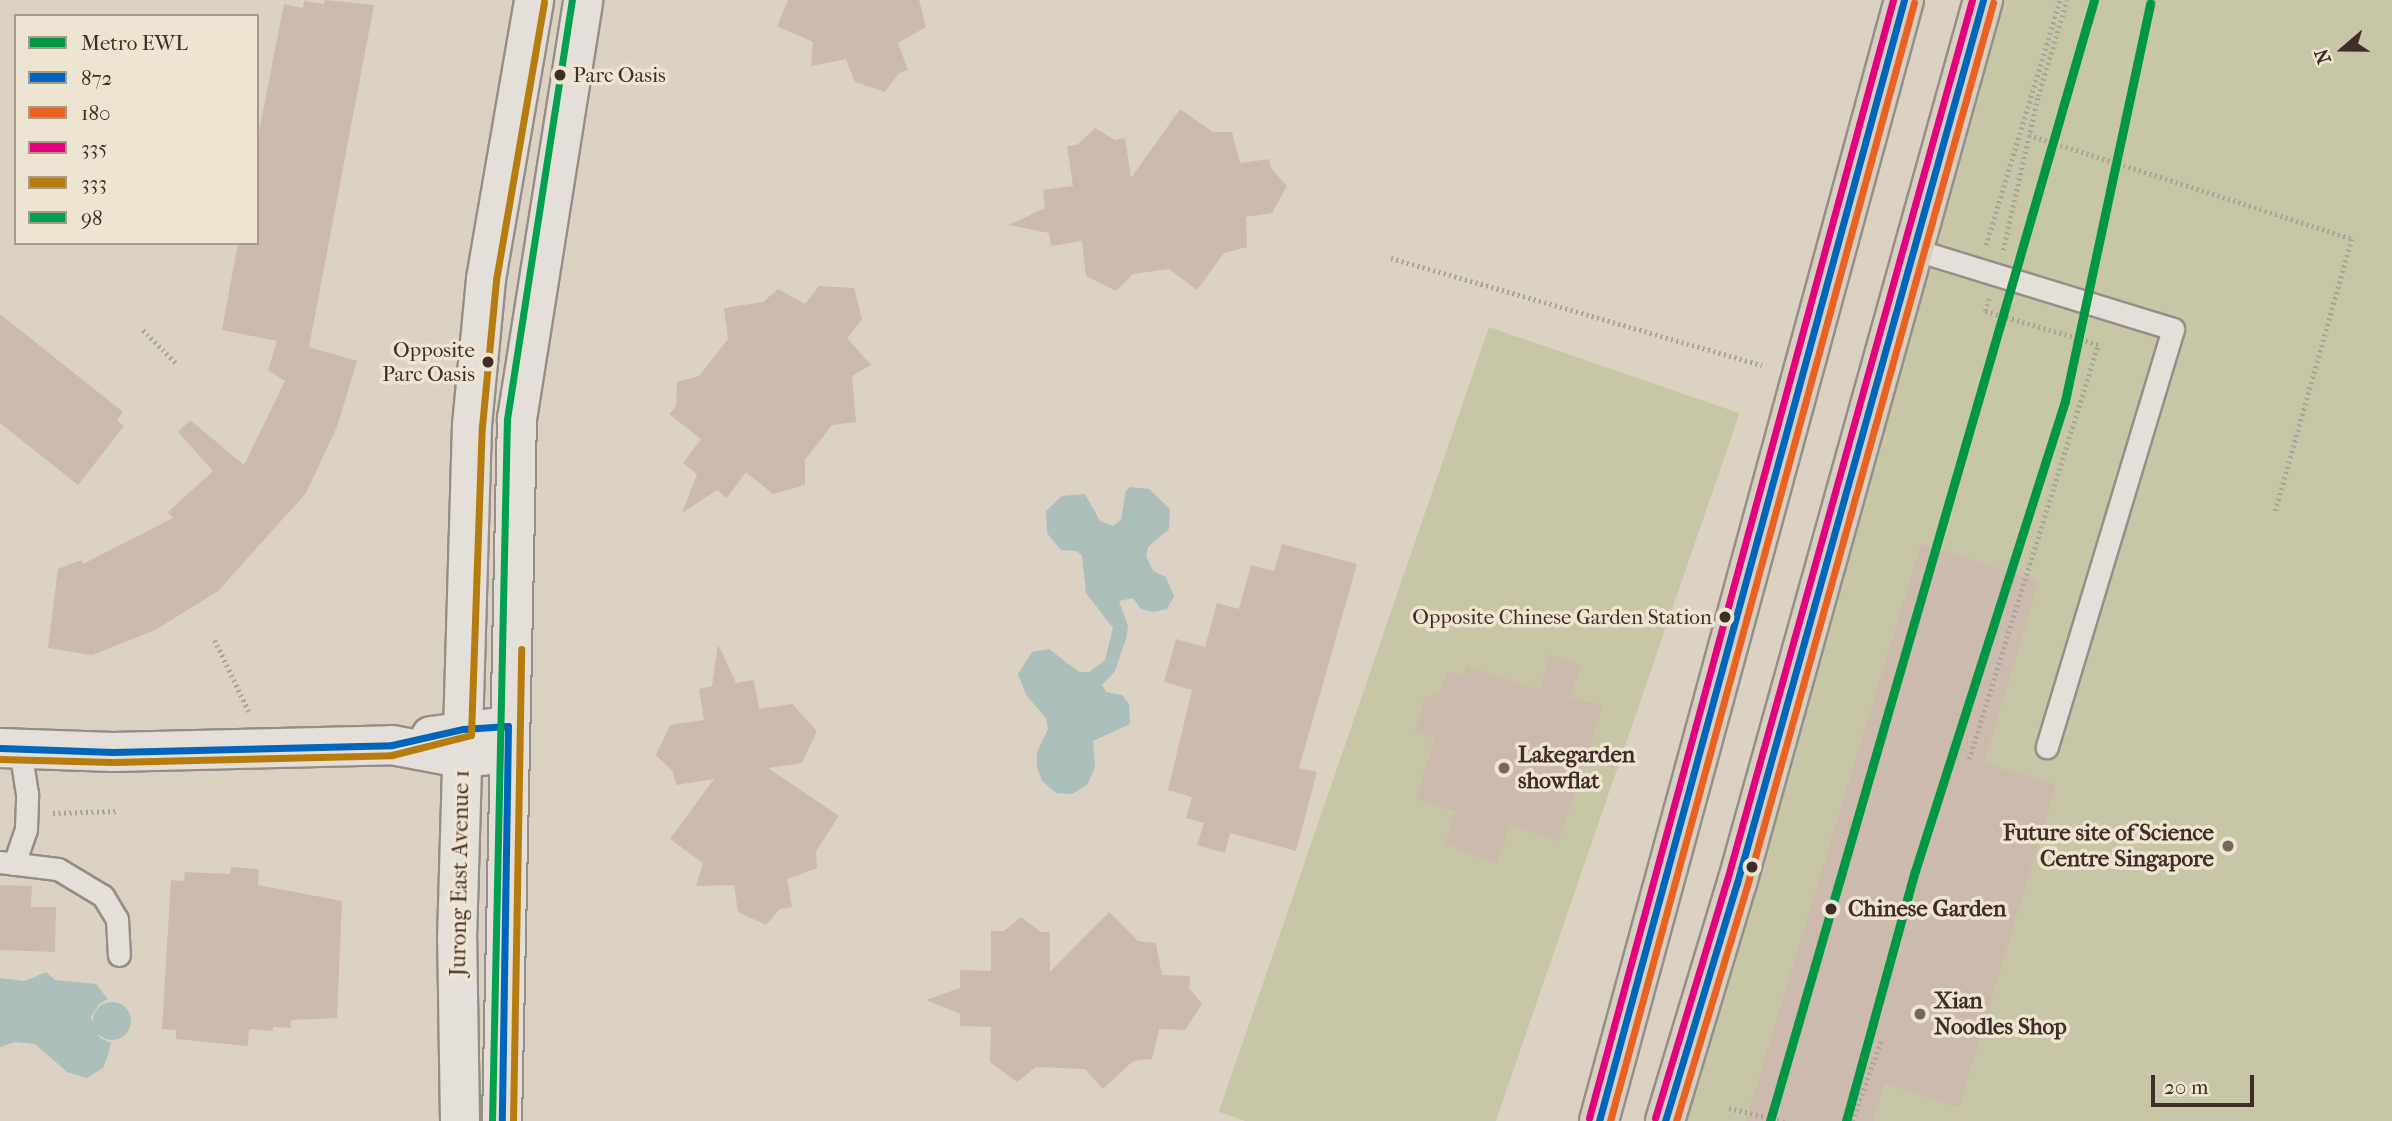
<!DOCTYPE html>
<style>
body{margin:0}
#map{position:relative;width:2392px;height:1121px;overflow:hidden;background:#dbd2c4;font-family:"IM FELL French Canon",serif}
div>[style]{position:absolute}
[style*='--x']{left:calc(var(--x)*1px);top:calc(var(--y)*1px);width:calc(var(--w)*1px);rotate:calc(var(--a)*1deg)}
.green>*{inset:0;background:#c7c6a6;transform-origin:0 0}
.water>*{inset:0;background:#acbfbb}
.round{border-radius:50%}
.building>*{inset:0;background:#ccbaaf}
.path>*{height:4.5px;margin-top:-2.25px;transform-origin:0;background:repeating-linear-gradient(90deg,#a9a39d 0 2px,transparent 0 5.5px)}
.roads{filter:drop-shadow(2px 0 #978f87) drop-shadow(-2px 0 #978f87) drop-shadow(0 2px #978f87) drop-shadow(0 -2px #978f87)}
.service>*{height:21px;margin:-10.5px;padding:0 10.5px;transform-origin:10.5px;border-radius:10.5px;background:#e4dfd8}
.minor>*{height:38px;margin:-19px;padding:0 19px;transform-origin:19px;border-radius:19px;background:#e4dfd8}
.tertiary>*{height:38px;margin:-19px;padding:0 19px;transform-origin:19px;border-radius:19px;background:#e4dfd8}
.primary>*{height:38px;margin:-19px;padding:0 19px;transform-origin:19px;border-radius:19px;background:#d7cfc3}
.bus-1>*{height:7px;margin:-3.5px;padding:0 3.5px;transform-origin:3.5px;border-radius:3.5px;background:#0065bd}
.bus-2>*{height:7px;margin:-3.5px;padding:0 3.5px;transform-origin:3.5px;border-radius:3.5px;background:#e96222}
.bus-3>*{height:7px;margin:-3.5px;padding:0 3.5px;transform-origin:3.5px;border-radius:3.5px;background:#e5007d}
.bus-4>*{height:7px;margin:-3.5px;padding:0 3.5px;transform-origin:3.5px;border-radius:3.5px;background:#b77c0e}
.bus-5>*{height:7px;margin:-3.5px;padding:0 3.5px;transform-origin:3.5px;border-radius:3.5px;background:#03a04f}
.metro-1>*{height:9px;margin:-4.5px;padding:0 4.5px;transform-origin:4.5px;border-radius:4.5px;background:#009645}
.dots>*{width:19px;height:19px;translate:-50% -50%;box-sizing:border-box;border:4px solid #eee4d2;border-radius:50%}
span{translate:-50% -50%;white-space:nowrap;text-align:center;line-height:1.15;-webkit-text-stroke:7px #eee4d2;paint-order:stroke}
.bus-label{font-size:21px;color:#3f2d27}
.left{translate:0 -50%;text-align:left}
.right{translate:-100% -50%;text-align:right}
.poi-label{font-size:23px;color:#3f2d27;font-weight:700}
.street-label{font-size:23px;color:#3f2d27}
.stop-label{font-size:23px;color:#3f2d27;font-weight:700}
.legend{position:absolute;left:14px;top:14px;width:245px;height:231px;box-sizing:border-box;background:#eee4d2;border:2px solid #a89b8e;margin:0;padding:9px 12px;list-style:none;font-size:21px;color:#3f2d27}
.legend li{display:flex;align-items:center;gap:14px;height:35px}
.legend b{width:35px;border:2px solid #a89b8e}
.north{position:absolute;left:2308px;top:14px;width:70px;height:70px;-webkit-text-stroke:5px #eee4d2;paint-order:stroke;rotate:250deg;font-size:19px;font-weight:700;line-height:28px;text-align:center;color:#3f2d27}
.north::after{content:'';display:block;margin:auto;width:24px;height:32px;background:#3f2d27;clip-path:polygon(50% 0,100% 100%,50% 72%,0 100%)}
.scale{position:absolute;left:2151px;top:1075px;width:103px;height:32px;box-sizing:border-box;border:4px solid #3f2d27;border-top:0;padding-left:9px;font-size:21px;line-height:24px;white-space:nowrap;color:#3f2d27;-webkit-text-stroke:5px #eee4d2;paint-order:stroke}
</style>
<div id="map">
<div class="green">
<i style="clip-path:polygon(1983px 0,2392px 0,2392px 1121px,1665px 1121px)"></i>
<i style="left:1489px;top:327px;width:265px;height:830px;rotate:19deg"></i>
</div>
<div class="water">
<i style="clip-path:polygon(1130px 487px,1149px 489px,1170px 509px,1169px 529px,1148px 547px,1146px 556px,1153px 571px,1166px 577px,1174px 596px,1167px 609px,1154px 612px,1141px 609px,1133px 598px,1119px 601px,1128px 626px,1126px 639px,1115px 671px,1102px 685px,1106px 692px,1122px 695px,1129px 704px,1130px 724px,1093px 741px,1095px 767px,1088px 784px,1072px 794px,1056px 793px,1042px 781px,1037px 768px,1037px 752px,1048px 729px,1046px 718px,1026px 695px,1018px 674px,1032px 652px,1049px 649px,1079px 672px,1089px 672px,1105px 660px,1113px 628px,1086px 593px,1082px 556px,1077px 551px,1061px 550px,1047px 533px,1046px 511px,1062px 496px,1085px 494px,1100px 521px,1113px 526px,1121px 520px,1126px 490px)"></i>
<i style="clip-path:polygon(46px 972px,55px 980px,96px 984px,108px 999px,99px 1004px,91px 1017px,100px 1038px,111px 1043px,107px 1058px,103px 1068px,87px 1078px,67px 1072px,35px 1044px,15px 1042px,0 1047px,0 978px,25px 981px)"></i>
<i class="round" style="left:93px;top:1002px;width:38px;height:38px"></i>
</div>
<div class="building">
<i style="clip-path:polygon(325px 0,374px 5px,309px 347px,357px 361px,337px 427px,306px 493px,218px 591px,155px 630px,92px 655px,48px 648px,58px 569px,81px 560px,83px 564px,173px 518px,168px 512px,213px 471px,178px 432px,190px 420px,244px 465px,285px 381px,268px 370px,277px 341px,222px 330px,238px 243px,257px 243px,257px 142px,284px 4px,303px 8px,304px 1px,324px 4px)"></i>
<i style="clip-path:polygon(788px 0,919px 0,926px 27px,898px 43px,908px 70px,899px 73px,885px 92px,855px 82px,846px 59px,811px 66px,813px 42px,777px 26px)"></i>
<i style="clip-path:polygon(1180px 109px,1213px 132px,1232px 132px,1240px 163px,1269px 159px,1271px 168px,1287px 186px,1272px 213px,1246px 217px,1247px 247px,1224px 253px,1197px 290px,1169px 269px,1133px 274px,1116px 291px,1086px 276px,1082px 241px,1051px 246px,1049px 233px,1009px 225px,1045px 208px,1043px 190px,1073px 186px,1067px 146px,1077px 145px,1095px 128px,1115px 140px,1125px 138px,1131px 178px)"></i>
<i style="clip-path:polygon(819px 286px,854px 288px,862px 319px,847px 338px,871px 365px,852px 376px,856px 422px,832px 425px,805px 460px,805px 485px,773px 494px,746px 472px,727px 498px,717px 490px,682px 513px,697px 474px,683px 463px,701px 439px,669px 414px,676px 406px,677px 382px,699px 376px,728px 339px,724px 308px,763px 302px,778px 289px,805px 304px)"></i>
<i style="clip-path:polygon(0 314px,123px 412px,117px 420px,124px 426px,78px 485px,0 423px)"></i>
<i style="clip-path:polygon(1282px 544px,1357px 564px,1299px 768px,1317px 772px,1296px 851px,1230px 833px,1225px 853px,1197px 845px,1204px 823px,1186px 818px,1192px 797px,1168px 790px,1192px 690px,1164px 682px,1176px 639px,1205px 647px,1217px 603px,1239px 609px,1251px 565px,1274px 571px)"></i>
<i style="clip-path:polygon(1921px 544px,2039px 581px,1984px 763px,2056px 785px,1959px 1107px,1884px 1083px,1873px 1121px,1746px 1121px)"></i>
<i style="clip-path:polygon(718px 644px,736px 683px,754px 680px,759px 709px,792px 704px,817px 731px,802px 763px,768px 768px,839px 816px,816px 851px,817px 868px,787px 879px,792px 907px,780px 909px,766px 925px,738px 912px,734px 885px,696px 886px,703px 863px,670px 839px,714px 779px,676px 785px,673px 772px,656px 755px,670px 725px,704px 720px,699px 689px,712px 686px)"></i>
<i style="clip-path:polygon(1550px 655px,1581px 665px,1570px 698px,1603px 705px,1559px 841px,1510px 825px,1497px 864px,1445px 844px,1455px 811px,1416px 799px,1435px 738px,1415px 731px,1425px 698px,1440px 692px,1447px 671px,1463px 677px,1467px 666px,1539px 691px)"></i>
<i style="clip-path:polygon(231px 867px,259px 869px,258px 885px,342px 901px,337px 1018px,291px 1020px,291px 1028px,273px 1027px,273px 1031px,249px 1029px,248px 1046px,176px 1039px,176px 1030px,162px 1029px,171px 880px,184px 881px,185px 872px,230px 874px)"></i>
<i style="clip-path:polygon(0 885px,32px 886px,31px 907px,56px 907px,55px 952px,0 950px)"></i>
<i style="clip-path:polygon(1109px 912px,1138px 941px,1156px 943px,1162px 975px,1190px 976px,1189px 988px,1202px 1004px,1185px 1030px,1159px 1029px,1152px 1059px,1133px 1061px,1103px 1089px,1085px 1069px,1036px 1067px,1017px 1082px,990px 1062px,991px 1027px,960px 1026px,960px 1014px,926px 1000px,960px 988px,960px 970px,991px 971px,991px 931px,1004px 931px,1021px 917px,1041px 932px,1050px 932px,1050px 972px)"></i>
</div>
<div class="path">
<i style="--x:2029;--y:135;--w:339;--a:17.8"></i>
<i style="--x:2352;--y:239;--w:285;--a:105.7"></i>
<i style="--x:1986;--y:245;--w:256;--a:-73.2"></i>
<i style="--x:2003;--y:250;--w:158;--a:-77.2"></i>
<i style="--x:2038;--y:96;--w:100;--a:-73.2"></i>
<i style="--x:1391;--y:258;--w:386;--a:16.1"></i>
<i style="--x:143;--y:330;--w:48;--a:45"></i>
<i style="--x:215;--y:640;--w:80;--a:64.7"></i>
<i style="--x:1969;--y:759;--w:434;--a:-72.7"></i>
<i style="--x:2098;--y:345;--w:118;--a:-163.3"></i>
<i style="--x:1985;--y:311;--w:13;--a:-72"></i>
<i style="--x:53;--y:813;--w:66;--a:-1.7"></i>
<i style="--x:1729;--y:1108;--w:57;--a:13.3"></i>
<i style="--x:1852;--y:1121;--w:85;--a:-70.1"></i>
</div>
<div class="roads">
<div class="service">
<i style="--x:1913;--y:249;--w:272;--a:17.1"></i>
<i style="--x:2173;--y:329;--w:437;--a:106.8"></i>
<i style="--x:0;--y:862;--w:58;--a:6.9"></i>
<i style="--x:58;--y:869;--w:52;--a:31"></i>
<i style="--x:103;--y:896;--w:27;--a:59"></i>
<i style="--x:117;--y:919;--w:36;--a:87"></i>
<i style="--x:14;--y:864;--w:37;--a:-71"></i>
<i style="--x:26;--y:829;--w:35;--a:-88"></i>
<i style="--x:27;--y:794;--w:46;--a:-98.8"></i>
</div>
<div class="minor">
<i style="--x:431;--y:736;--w:78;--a:-7.4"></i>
<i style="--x:0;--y:748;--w:113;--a:2"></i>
<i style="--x:113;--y:752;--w:279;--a:-1.4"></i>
<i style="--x:392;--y:745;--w:70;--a:10.7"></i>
<i style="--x:461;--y:758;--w:47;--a:-6.1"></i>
</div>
<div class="tertiary">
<i style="--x:460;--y:1121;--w:182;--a:-90.9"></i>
<i style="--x:457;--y:939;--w:514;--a:-88.33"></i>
<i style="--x:472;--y:425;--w:147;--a:-84.5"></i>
<i style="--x:486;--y:279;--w:283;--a:-80.2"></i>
<i style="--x:502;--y:1121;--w:702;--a:-88.78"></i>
<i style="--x:517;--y:419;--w:424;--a:-81"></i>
</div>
<div class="primary">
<i style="--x:1599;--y:1121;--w:1162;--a:-74.78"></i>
<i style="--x:1665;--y:1121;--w:249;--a:-73.2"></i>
<i style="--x:1737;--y:883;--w:917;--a:-74.43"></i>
</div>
</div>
<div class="bus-1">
<i style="--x:0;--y:748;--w:113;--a:2"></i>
<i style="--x:113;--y:752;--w:279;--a:-1.4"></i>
<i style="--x:392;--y:745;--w:73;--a:-12.7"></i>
<i style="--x:463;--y:729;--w:45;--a:-3.8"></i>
<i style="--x:508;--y:726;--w:395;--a:90.9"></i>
<i style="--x:1599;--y:1121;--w:1162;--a:-74.78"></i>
<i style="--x:1665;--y:1121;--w:249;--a:-73.2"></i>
<i style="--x:1737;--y:883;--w:917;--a:-74.43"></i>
</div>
<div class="bus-2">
<i style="--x:1610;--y:1121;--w:1159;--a:-74.79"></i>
<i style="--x:1676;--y:1121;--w:245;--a:-73.2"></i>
<i style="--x:1747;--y:886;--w:917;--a:-74.43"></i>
</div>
<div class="bus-3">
<i style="--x:1589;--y:1118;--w:1159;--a:-74.79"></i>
<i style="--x:1655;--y:1118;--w:249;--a:-73.2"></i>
<i style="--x:1727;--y:880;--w:913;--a:-74.44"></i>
</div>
<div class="bus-4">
<i style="--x:0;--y:759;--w:113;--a:1.5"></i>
<i style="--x:113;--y:762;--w:279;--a:-1.4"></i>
<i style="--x:392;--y:755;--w:81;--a:-14.2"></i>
<i style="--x:471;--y:735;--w:309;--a:-88"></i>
<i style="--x:482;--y:426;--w:147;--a:-84.5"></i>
<i style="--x:496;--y:280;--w:282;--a:-80.2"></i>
<i style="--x:513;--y:1121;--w:472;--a:-89"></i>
</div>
<div class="bus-5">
<i style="--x:492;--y:1121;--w:702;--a:-88.78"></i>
<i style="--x:507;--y:419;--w:424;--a:-81.2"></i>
</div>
<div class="metro-1">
<i style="--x:1770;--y:1121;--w:1167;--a:-73.88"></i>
<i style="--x:1846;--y:1121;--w:259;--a:-74.6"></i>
<i style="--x:1915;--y:871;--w:493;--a:-72.3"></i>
<i style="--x:2065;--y:401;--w:407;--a:-77.9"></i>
</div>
<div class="dots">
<i style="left:560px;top:75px;background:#3f2d27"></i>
<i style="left:488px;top:362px;background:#3f2d27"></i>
<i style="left:1725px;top:617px;background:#3f2d27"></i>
<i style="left:1504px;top:768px;background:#76675e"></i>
<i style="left:2228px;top:846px;background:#76675e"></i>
<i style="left:1752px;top:867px;background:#3f2d27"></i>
<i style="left:1831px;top:909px;background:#3f2d27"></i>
<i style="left:1920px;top:1014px;background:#76675e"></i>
</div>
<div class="bus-label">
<span class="left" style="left:573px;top:75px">Parc Oasis</span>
<span class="right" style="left:475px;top:362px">Opposite<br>Parc Oasis</span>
<span class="right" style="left:1712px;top:617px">Opposite Chinese Garden Station</span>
</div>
<div class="poi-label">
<span class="left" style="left:1518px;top:768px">Lakegarden<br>showflat</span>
<span class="right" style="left:2214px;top:846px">Future site of Science<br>Centre Singapore</span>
<span class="left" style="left:1934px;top:1014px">Xian<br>Noodles Shop</span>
</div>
<div class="street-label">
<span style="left:460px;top:873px;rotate:-89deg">Jurong East Avenue 1</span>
</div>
<div class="stop-label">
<span class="left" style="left:1848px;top:909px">Chinese Garden</span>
</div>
<ul class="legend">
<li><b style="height:9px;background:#009645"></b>Metro EWL</li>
<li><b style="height:9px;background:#0065bd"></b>872</li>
<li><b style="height:9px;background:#e96222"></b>180</li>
<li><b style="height:9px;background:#e5007d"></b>335</li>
<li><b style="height:9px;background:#b77c0e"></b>333</li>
<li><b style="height:9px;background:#03a04f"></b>98</li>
</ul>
<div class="north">N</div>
<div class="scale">20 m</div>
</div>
